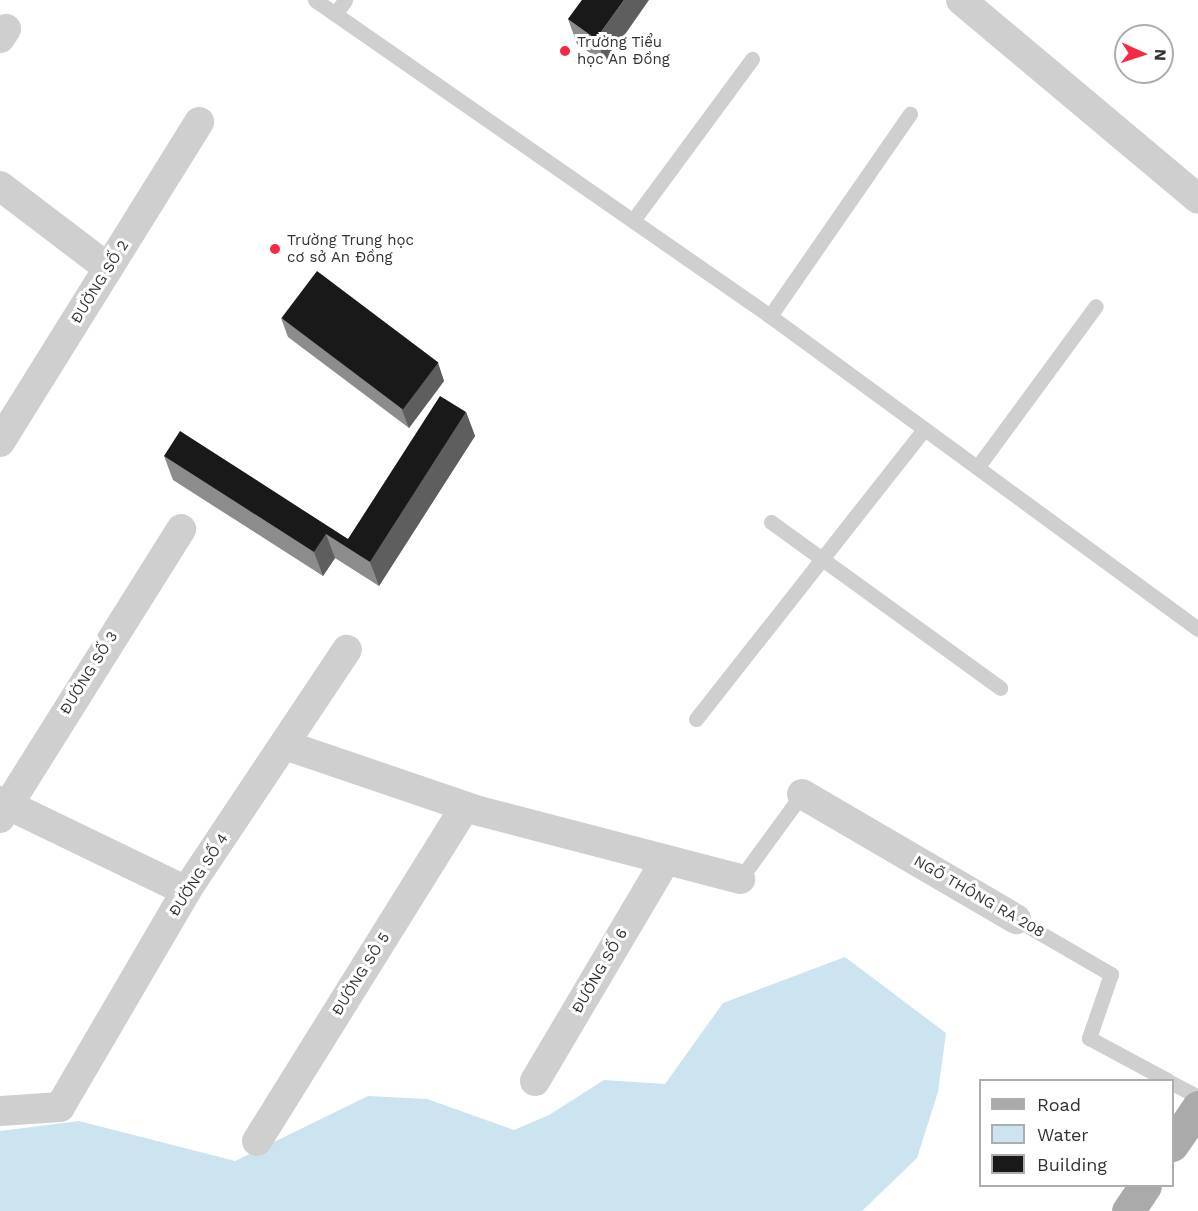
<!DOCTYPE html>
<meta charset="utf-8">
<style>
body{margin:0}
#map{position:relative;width:1198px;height:1211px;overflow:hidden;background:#fff;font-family:"Work Sans",sans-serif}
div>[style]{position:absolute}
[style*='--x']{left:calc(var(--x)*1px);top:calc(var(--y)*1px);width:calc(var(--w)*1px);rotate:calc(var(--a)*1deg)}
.water>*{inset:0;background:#cbe4f0}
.lane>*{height:15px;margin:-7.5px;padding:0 7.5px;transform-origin:7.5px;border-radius:7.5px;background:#cfcfcf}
.street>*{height:30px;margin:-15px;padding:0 15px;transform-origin:15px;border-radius:15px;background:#cfcfcf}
.primary>*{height:33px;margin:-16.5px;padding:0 16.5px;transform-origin:16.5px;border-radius:16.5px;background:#aaa}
.wall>*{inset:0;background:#8c8c8c}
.shaded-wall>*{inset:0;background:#5e5e5e}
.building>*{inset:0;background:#191919;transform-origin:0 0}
.dots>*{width:16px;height:16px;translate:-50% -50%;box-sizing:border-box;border:3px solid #fff;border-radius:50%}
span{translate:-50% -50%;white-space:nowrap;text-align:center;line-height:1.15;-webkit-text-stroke:6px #fff;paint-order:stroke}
.poi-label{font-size:15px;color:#323232}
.left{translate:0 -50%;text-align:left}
.street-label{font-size:15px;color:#323232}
.legend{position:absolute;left:979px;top:1079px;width:195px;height:108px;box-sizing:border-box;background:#fff;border:2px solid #adadad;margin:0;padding:8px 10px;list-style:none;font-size:18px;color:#323232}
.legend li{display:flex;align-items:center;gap:12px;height:30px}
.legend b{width:30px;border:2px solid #adadad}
.north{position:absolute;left:1114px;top:24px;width:60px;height:60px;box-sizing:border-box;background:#fff;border:2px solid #adadad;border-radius:50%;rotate:93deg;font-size:16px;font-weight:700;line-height:24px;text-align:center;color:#323232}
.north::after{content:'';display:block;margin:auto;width:21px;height:27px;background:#f62842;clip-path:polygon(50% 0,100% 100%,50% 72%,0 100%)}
</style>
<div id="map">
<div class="water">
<i style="clip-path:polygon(845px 957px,946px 1033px,938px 1092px,917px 1158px,862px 1211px,0 1211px,0 1131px,79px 1121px,235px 1161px,368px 1096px,427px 1099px,514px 1130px,549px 1115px,604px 1080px,665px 1084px,723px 1003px)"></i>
</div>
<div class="lane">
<i style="--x:315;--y:0;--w:554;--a:34.78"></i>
<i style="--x:770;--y:316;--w:530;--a:36.18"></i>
<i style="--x:335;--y:14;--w:17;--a:-54"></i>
<i style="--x:634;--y:219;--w:199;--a:-53.6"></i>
<i style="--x:770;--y:316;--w:246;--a:-55.3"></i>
<i style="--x:979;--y:465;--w:197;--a:-53.7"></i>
<i style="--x:771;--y:522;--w:283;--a:35.9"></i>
<i style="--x:696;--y:719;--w:369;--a:-51.8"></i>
<i style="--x:740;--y:879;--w:105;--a:-53.9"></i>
<i style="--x:1016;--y:919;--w:110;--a:30.1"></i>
<i style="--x:1111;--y:974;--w:68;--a:109"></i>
<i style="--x:1089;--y:1038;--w:89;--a:28.3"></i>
<i style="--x:1172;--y:1083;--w:30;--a:28"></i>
</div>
<div class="street">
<i style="--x:961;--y:0;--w:309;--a:40"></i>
<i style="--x:0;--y:38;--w:11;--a:-56"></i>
<i style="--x:0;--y:186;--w:136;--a:37.2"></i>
<i style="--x:0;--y:442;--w:377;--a:-58.1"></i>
<i style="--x:288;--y:746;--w:202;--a:18.8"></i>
<i style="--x:479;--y:811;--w:270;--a:14.6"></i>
<i style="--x:802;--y:794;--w:248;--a:30.3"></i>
<i style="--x:0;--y:801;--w:207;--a:25.8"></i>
<i style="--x:0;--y:818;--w:341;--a:-57.9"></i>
<i style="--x:535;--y:1081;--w:256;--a:-59.4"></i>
<i style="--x:0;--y:1111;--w:60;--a:-3.8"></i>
<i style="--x:60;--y:1107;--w:250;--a:-59.7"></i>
<i style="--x:186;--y:891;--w:290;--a:-56.3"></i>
<i style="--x:257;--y:1141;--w:393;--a:-58.1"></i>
</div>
<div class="primary">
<i style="--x:1172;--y:1145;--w:46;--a:-55.6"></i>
<i style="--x:1128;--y:1211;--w:30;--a:-56"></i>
</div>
<div class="wall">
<i style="clip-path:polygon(582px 0,605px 63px,577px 44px,568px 19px)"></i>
<i style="clip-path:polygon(281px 318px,438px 363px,444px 381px,409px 428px,288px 337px)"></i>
<i style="clip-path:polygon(466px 412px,475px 436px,379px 586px,335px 558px,323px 576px,173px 480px,164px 456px,348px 539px)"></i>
</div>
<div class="shaded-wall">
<i style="clip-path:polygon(624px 0,649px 0,605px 63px,596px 39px)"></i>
<i style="clip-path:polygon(438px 363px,444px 381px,409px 428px,402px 410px)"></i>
<i style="clip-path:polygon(466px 412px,475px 436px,379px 586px,370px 562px)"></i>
<i style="clip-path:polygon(326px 534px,335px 558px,323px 576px,314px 552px)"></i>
</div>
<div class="building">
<i style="clip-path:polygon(582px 0,624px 0,596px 39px,568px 19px)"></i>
<i style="left:317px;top:271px;width:152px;height:59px;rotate:37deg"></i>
<i style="clip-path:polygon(440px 396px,466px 412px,370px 562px,326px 534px,314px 552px,164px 456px,180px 431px,348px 539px)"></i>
</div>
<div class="dots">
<i style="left:565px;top:51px;background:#f62842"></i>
<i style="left:275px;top:249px;background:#f62842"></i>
</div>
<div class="poi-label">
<span class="left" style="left:577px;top:51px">Trường Tiểu<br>học An Đồng</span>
<span class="left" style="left:287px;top:249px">Trường Trung học<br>cơ sở An Đồng</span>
</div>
<div class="street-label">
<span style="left:100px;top:282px;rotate:-58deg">ĐƯỜNG SỐ 2</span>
<span style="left:89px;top:673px;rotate:-58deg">ĐƯỜNG SỐ 3</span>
<span style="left:199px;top:875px;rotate:-57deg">ĐƯỜNG SỐ 4</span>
<span style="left:979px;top:897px;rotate:30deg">NGÕ THÔNG RA 208</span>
<span style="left:600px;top:971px;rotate:-60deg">ĐƯỜNG SỐ 6</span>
<span style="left:361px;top:974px;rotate:-58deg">ĐƯỜNG SÔ 5</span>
</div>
<ul class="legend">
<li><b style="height:8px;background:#aaa"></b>Road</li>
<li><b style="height:16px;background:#cbe4f0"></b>Water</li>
<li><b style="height:16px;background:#191919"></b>Building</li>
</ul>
<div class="north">N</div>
</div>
